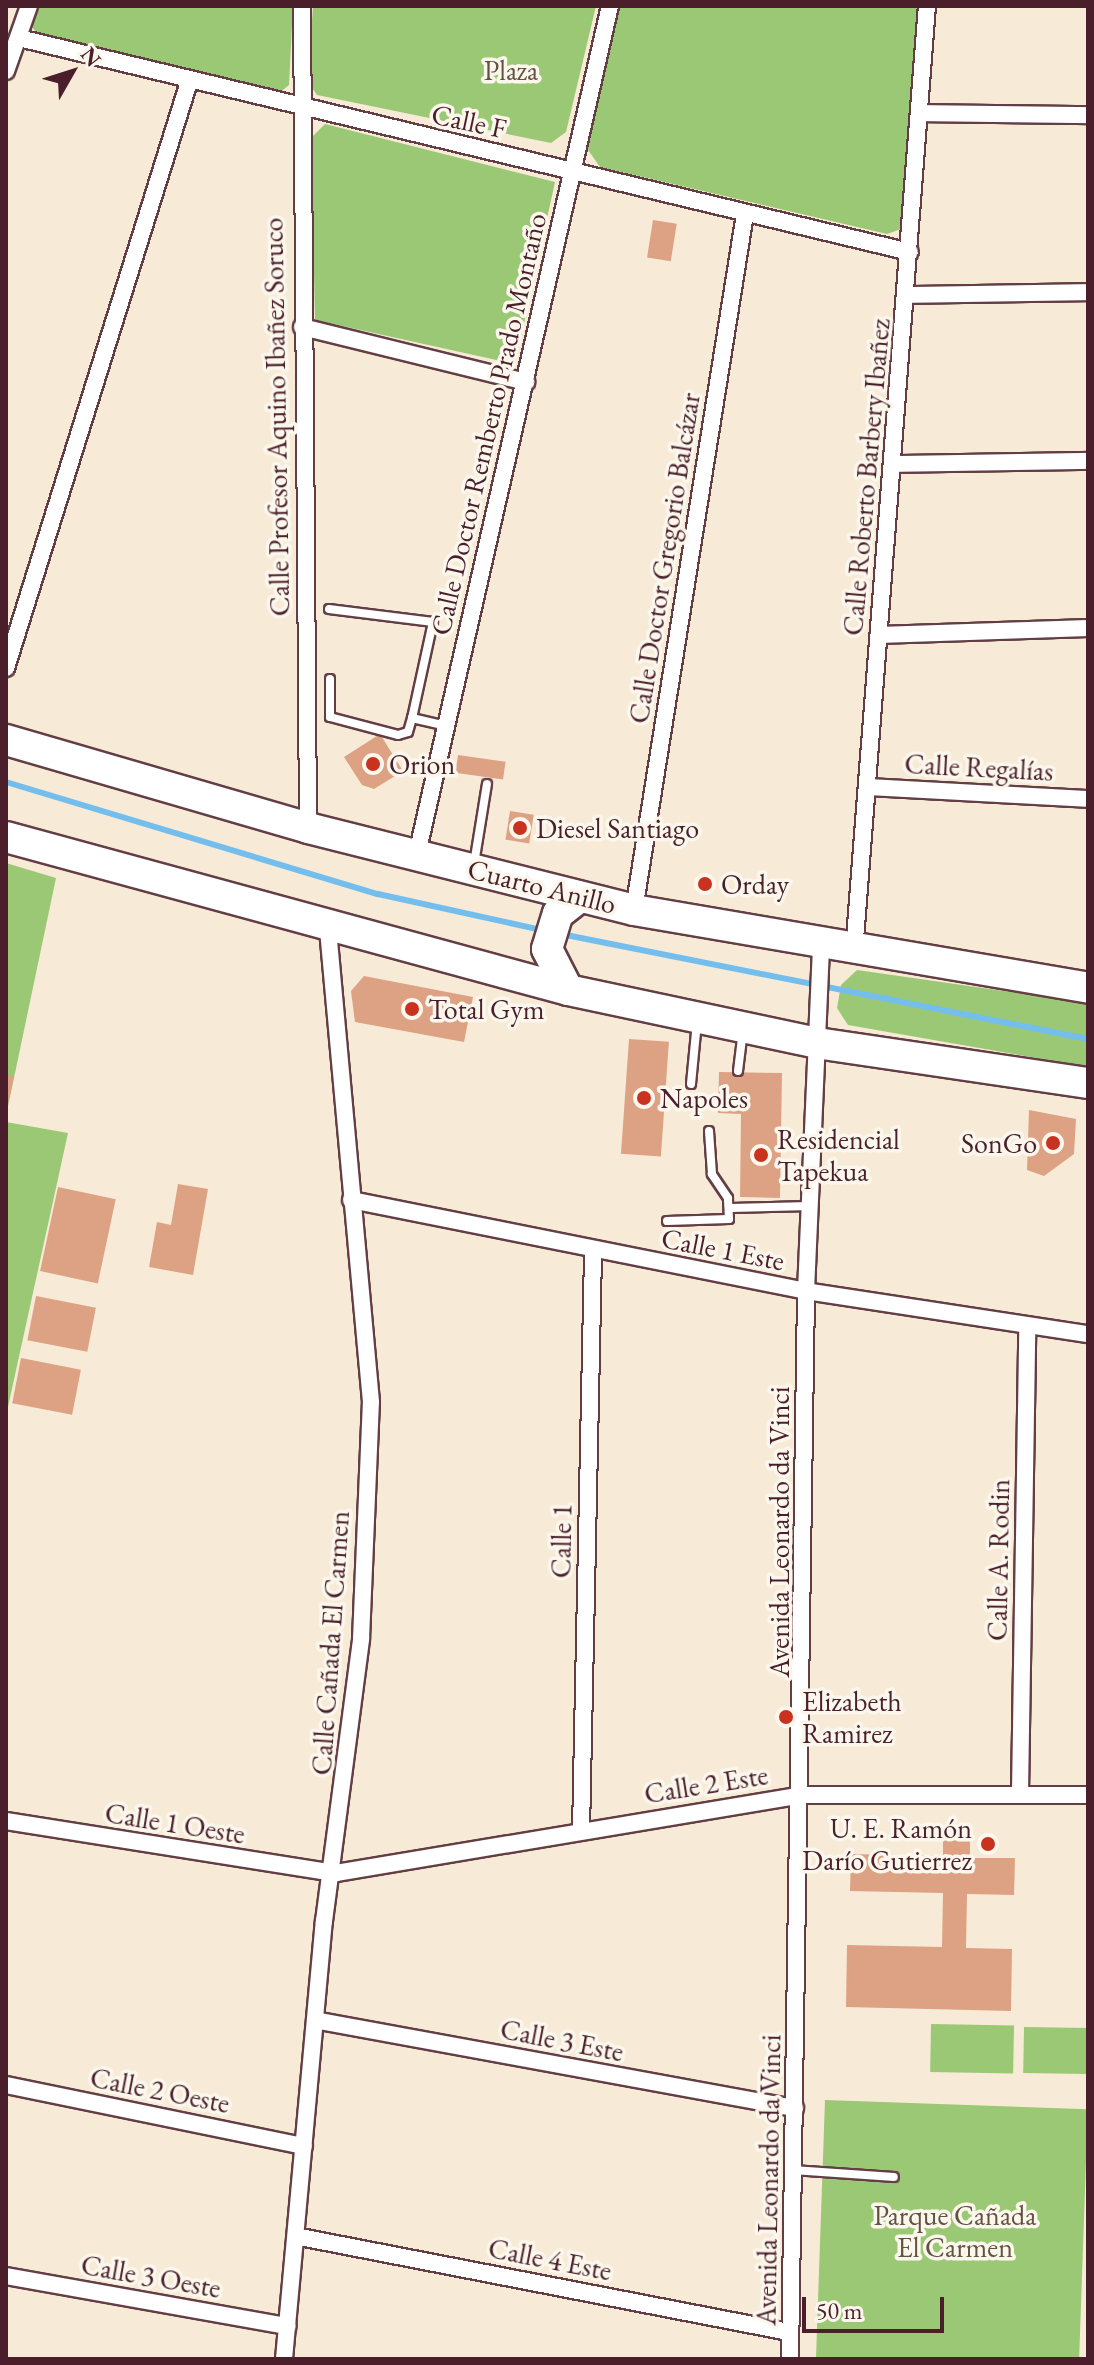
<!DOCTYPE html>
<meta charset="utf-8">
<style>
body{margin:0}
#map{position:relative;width:1094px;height:2365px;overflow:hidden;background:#f7ebd7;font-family:"EB Garamond",serif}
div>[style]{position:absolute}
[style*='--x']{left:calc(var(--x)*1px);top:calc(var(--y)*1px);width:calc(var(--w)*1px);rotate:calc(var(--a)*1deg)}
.green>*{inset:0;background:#9bc875;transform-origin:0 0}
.stream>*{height:6px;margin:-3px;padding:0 3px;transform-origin:3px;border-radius:3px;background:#74beed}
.building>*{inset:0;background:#dda184;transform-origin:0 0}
.roads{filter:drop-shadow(2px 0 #643e45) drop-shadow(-2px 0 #643e45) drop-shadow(0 2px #643e45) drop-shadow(0 -2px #643e45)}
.lane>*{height:8px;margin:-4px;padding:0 4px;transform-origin:4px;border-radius:4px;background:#fff}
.street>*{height:16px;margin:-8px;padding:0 8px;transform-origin:8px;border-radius:8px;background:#fff}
.highway>*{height:30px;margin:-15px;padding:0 15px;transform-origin:15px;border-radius:15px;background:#fff}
.dots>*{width:22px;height:22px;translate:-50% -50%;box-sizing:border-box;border:4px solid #fbf7ec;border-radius:50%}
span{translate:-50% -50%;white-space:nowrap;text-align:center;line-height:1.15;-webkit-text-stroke:7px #fbf7ec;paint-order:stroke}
.park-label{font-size:28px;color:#625241}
.street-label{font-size:28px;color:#4a1f2b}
.poi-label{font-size:28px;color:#4a1f2b}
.left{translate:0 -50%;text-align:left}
.right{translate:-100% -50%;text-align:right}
.frame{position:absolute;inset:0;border:8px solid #4a1f2b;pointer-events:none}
.north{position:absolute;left:32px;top:32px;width:80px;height:80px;-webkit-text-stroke:6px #fbf7ec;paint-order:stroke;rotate:51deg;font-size:22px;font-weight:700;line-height:32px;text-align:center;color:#4a1f2b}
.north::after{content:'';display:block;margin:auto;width:28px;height:36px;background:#4a1f2b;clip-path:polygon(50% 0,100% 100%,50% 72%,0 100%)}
.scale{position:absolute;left:802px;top:2297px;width:142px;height:36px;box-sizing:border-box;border:4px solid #4a1f2b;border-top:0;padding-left:10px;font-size:24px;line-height:28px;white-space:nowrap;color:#4a1f2b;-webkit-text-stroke:6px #fbf7ec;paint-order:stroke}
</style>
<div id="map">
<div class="green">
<i style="clip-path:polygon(40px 6px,293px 6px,289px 85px,277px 95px,41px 38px,32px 27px)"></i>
<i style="clip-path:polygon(313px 6px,596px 6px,566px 132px,551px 143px,317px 95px,308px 82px)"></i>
<i style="clip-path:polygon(620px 6px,921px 6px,909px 217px,901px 229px,887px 234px,600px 167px,586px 147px)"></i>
<i style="clip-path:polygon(325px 124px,555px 182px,515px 364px,315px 320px,311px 138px)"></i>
<i style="clip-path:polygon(6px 863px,56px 878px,6px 1116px)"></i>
<i style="clip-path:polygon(857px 970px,1088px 1003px,1088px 1067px,848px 1025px,837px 1008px,841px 985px)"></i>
<i style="clip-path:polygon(6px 1122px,68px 1133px,6px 1416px)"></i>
<i style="left:931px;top:2024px;width:83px;height:48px;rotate:1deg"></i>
<i style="left:1024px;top:2027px;width:64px;height:46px;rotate:1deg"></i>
<i style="left:825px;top:2100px;width:263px;height:259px;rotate:2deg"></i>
</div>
<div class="stream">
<i style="--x:6;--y:782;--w:388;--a:16.8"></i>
<i style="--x:378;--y:894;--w:168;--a:12.4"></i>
<i style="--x:561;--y:934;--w:537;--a:11.27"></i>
</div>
<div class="building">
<i style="left:653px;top:220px;width:24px;height:38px;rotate:9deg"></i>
<i style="clip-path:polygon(380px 734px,403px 771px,374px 789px,362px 785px,344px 757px)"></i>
<i style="left:458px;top:755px;width:48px;height:18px;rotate:8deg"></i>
<i style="left:510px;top:811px;width:24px;height:29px;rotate:9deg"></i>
<i style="clip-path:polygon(364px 976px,473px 997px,464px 1042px,355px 1022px,351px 991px)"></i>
<i style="left:629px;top:1039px;width:40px;height:115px;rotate:4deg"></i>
<i style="clip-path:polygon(719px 1072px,782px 1073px,780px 1198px,740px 1197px,741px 1114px,718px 1113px)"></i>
<i style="clip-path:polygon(6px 1075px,14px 1076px,7px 1108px,6px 1108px)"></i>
<i style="clip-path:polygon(1029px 1110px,1076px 1119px,1074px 1154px,1044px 1176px,1027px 1170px)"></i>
<i style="clip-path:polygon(178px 1184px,208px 1189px,193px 1275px,149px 1267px,157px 1222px,171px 1225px)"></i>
<i style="left:58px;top:1187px;width:59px;height:86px;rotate:12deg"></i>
<i style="left:36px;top:1296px;width:61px;height:45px;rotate:11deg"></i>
<i style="left:21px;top:1358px;width:61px;height:46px;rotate:11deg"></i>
<i style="clip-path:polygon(943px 1838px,970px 1838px,970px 1858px,1015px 1858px,1014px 1895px,967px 1894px,966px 1948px,1012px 1949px,1011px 2011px,846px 2007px,847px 1945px,942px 1947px,943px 1893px,850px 1891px,851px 1854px,943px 1856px)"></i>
</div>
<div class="roads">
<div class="lane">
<i style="--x:329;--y:609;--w:105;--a:7.1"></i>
<i style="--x:433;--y:622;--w:98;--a:102.3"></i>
<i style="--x:330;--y:679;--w:38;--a:90"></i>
<i style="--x:330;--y:717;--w:70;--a:14.8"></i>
<i style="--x:398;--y:735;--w:10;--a:-17"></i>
<i style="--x:408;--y:732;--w:15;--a:-74"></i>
<i style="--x:412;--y:718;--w:35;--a:13"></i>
<i style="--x:474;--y:864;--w:81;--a:-80.8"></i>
<i style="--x:738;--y:1071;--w:39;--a:-83"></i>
<i style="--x:691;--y:1084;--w:62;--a:-84.5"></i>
<i style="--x:731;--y:1208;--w:79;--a:-1.5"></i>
<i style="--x:667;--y:1221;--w:62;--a:-1.8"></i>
<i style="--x:729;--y:1219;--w:21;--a:-93"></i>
<i style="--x:728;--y:1198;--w:29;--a:-124"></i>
<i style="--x:712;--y:1174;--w:43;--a:-94"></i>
<i style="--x:793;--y:2170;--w:101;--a:4"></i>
</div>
<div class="street">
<i style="--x:302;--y:6;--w:822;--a:89.58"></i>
<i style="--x:19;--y:38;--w:916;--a:13.51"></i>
<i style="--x:6;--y:71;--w:69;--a:-70.5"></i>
<i style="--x:921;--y:113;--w:167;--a:0.7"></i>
<i style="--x:906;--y:295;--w:182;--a:-0.9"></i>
<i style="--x:302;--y:327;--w:231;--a:13.8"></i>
<i style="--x:893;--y:464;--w:195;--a:-0.9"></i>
<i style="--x:879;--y:635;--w:209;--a:-1.9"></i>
<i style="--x:6;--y:668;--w:614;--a:-72.66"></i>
<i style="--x:867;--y:787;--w:221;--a:3.1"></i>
<i style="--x:417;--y:854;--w:870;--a:-77.18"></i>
<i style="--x:634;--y:910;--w:705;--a:-80.94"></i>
<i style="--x:854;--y:952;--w:949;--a:-85.59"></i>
<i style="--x:351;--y:1200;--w:464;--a:11.3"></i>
<i style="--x:806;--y:1291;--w:285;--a:8.7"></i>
<i style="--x:1020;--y:1793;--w:466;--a:-89.1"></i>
<i style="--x:6;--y:1821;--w:334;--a:9"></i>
<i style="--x:336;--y:1873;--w:474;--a:-9.5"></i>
<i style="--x:804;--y:1795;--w:284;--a:0"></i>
<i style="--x:581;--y:1831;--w:579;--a:-88.81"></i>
<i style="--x:320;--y:2021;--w:483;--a:10.4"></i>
<i style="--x:6;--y:2085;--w:304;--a:11.6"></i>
<i style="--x:300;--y:2237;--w:499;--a:11"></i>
<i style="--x:6;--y:2276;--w:286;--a:10.1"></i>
<i style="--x:284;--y:2359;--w:440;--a:-84.8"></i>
<i style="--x:324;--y:1921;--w:284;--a:-82.5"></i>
<i style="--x:361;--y:1639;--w:237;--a:-87.6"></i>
<i style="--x:371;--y:1402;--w:475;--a:-95.2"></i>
<i style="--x:790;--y:2359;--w:1068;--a:-89.14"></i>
<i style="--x:806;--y:1291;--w:345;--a:-87.5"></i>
</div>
<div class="highway">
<i style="--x:6;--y:740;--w:315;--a:16.2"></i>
<i style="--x:308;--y:828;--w:336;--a:14.1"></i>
<i style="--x:634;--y:910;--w:461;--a:9.7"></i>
<i style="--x:6;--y:837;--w:582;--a:15.23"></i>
<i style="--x:568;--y:990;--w:255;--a:12"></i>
<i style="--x:817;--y:1043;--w:274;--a:8.4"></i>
<i style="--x:568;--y:990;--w:46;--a:-117.1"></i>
<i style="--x:547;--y:949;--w:37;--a:-73"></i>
<i style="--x:558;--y:914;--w:28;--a:-38"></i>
</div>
</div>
<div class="dots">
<i style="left:373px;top:764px;background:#c8321e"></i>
<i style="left:520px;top:828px;background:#c8321e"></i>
<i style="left:705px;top:884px;background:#c8321e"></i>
<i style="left:412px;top:1009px;background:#c8321e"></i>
<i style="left:644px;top:1098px;background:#c8321e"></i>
<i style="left:1053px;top:1143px;background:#c8321e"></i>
<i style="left:761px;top:1155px;background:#c8321e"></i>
<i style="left:786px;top:1717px;background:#c8321e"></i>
<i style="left:988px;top:1844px;background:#c8321e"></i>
</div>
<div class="park-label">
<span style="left:511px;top:70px">Plaza</span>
<span style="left:955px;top:2231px">Parque Cañada<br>El Carmen</span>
</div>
<div class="street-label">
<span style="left:469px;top:121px;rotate:12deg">Calle F</span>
<span style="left:276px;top:417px;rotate:-91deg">Calle Profesor Aquino Ibañez Soruco</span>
<span style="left:488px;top:424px;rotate:-77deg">Calle Doctor Remberto Prado Montaño</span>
<span style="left:866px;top:477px;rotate:-85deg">Calle Roberto Barbery Ibañez</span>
<span style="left:664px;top:558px;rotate:-81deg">Calle Doctor Gregorio Balcázar</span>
<span style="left:979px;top:767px;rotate:3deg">Calle Regalías</span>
<span style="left:542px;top:886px;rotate:14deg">Cuarto Anillo</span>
<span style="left:723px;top:1249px;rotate:11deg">Calle 1 Este</span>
<span style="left:779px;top:1532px;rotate:-90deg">Avenida Leonardo da Vinci</span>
<span style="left:561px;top:1541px;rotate:-89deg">Calle 1</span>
<span style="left:998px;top:1560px;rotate:-89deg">Calle A. Rodin</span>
<span style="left:330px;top:1643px;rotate:-86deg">Calle Cañada El Carmen</span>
<span style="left:706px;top:1784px;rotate:-9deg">Calle 2 Este</span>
<span style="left:175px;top:1823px;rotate:9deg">Calle 1 Oeste</span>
<span style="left:562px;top:2040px;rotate:11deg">Calle 3 Este</span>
<span style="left:160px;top:2090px;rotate:11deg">Calle 2 Oeste</span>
<span style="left:768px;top:2180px;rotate:-89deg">Avenida Leonardo da Vinci</span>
<span style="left:550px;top:2259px;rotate:11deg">Calle 4 Este</span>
<span style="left:151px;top:2276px;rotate:10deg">Calle 3 Oeste</span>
</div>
<div class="poi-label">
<span class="left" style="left:389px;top:764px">Orion</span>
<span class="left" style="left:536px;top:828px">Diesel Santiago</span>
<span class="left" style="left:721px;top:884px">Orday</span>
<span class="left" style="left:428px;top:1009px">Total Gym</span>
<span class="left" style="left:660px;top:1098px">Napoles</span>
<span class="left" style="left:777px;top:1155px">Residencial<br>Tapekua</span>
<span class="right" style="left:1037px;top:1143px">SonGo</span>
<span class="left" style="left:802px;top:1717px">Elizabeth<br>Ramirez</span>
<span class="right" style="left:972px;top:1844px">U. E. Ramón<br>Darío Gutierrez</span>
</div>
<div class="frame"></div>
<div class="north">N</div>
<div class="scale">50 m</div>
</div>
